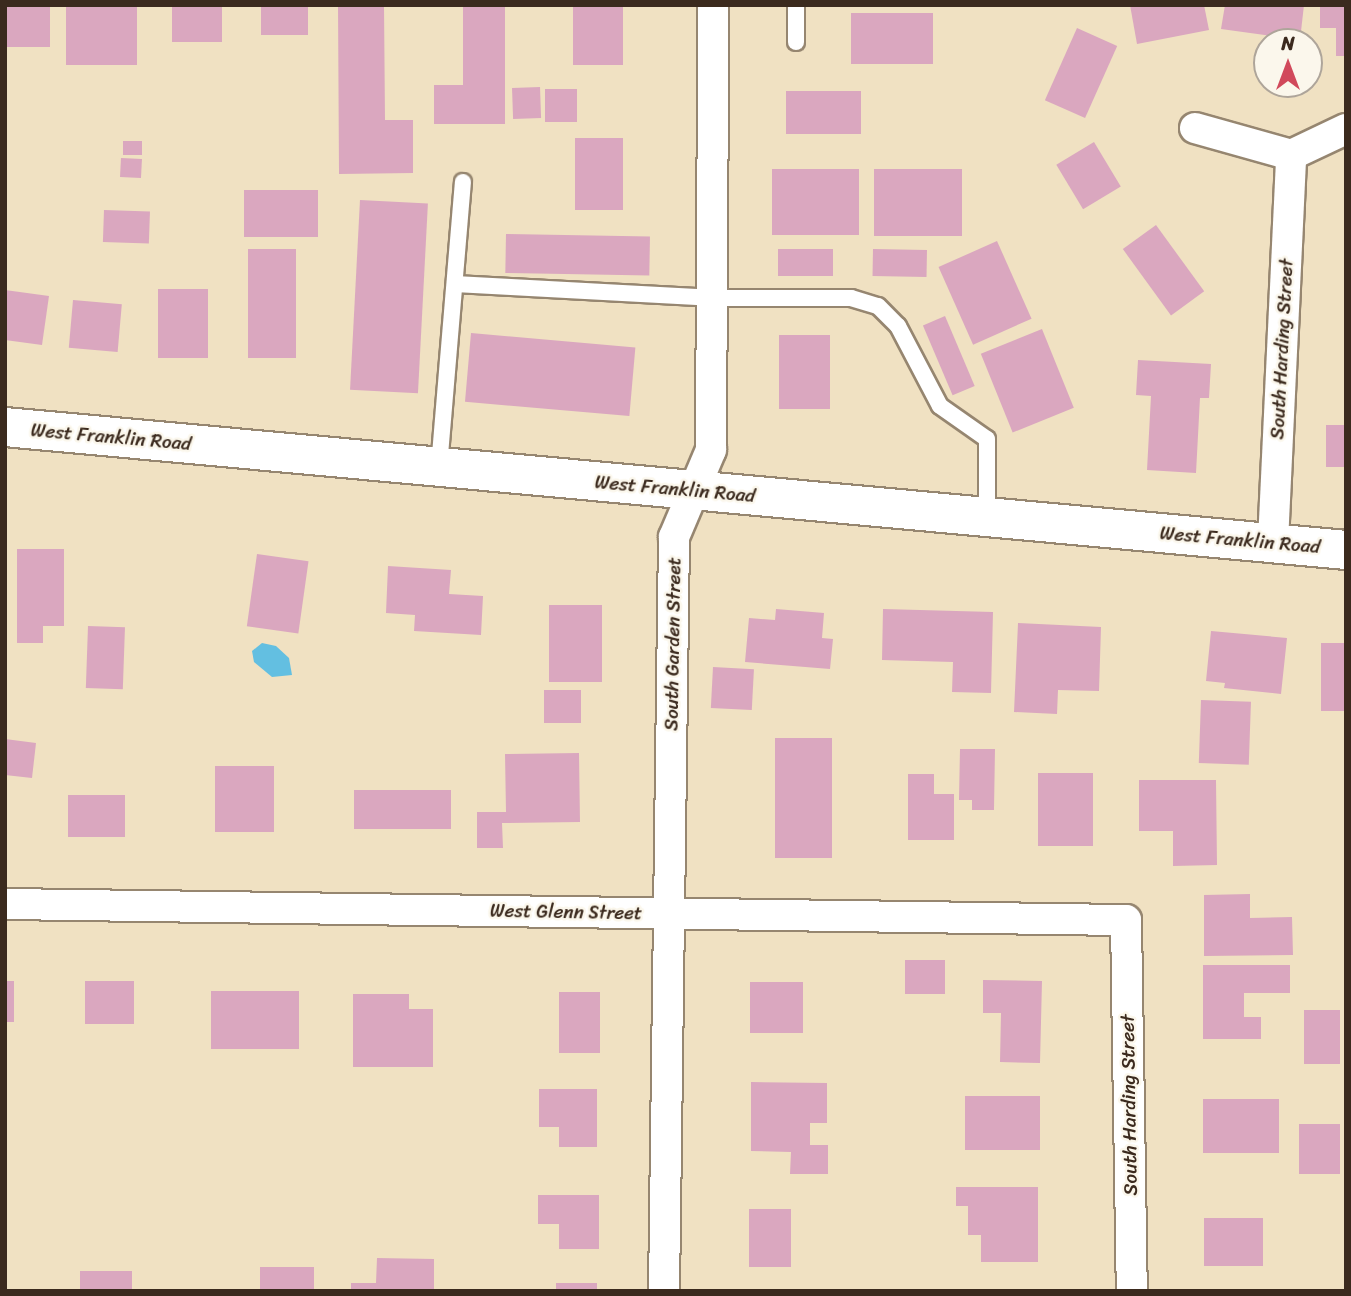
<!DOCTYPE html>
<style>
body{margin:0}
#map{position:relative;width:1351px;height:1296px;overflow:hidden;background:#f0e1c2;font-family:Sriracha,sans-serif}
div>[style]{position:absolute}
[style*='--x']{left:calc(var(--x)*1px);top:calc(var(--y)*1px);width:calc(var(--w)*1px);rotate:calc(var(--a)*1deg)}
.water>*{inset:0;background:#63bfe1}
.building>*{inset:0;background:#daa7bf;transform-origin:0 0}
.roads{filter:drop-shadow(2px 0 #968670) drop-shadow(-2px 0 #968670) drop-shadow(0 2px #968670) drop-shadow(0 -2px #968670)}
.lane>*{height:16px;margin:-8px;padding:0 8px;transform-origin:8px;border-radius:8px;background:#fff}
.street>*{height:30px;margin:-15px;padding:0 15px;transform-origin:15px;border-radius:15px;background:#fff}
.secondary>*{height:38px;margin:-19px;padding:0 19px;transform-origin:19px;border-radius:19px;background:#fff}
span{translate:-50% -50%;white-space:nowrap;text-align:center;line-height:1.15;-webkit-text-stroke:5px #fbf7ec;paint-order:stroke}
.street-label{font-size:19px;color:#3b2a1e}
.frame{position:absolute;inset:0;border:7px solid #3b2a1e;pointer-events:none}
.north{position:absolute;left:1253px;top:28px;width:70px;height:70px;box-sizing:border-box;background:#fbf7ec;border:2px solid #aea59a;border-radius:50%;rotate:0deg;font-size:19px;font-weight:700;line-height:28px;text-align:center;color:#3b2a1e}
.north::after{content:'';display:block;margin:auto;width:24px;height:32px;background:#d1495b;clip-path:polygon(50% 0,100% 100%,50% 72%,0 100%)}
</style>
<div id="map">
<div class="water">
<i style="clip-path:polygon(262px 643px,276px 646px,289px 658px,292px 675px,272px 677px,254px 662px,252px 651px)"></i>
</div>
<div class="building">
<i style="left:5px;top:5px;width:45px;height:42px"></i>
<i style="left:66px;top:5px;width:71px;height:60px"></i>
<i style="left:172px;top:5px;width:50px;height:37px"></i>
<i style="left:261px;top:5px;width:47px;height:30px"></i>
<i style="clip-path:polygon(338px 5px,384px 5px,385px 120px,413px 120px,413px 173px,339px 174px)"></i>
<i style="clip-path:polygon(463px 5px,505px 5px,505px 124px,434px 124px,434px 85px,463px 85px)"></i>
<i style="left:573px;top:5px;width:50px;height:60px"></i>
<i style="clip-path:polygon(1130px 5px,1204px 5px,1209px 30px,1137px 44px)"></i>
<i style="clip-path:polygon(1225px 5px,1304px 5px,1300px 40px,1221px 29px)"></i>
<i style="clip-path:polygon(1320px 5px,1346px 5px,1346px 56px,1336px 56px,1336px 28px,1320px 28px)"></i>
<i style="left:851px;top:13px;width:82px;height:51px"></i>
<i style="left:1077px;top:28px;width:44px;height:79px;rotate:24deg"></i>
<i style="left:540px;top:87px;width:31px;height:28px;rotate:88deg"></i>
<i style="left:545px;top:89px;width:32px;height:33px"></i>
<i style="left:786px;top:91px;width:75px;height:43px"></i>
<i style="left:575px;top:138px;width:48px;height:72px"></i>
<i style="left:123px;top:141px;width:19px;height:14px"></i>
<i style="left:1094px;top:142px;width:52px;height:44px;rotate:59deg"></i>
<i style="left:121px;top:158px;width:21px;height:19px;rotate:3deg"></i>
<i style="left:772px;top:169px;width:87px;height:66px"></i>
<i style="left:874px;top:169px;width:88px;height:67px"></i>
<i style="left:244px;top:190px;width:74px;height:47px"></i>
<i style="left:360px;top:200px;width:68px;height:190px;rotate:3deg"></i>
<i style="left:104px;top:210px;width:46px;height:32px;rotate:2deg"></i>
<i style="left:1156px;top:225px;width:82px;height:41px;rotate:54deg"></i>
<i style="left:506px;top:234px;width:144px;height:39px;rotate:1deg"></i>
<i style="left:997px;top:241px;width:85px;height:64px;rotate:66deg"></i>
<i style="left:248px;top:249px;width:48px;height:109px"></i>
<i style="left:778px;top:249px;width:55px;height:27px"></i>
<i style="left:873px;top:249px;width:54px;height:27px;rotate:1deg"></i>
<i style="left:158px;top:289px;width:50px;height:69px"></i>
<i style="clip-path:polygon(5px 290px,49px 296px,42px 345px,5px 340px)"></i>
<i style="left:73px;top:300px;width:49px;height:48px;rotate:5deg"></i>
<i style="left:945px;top:316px;width:76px;height:24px;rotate:67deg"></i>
<i style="left:1042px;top:329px;width:85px;height:66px;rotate:68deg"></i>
<i style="left:471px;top:333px;width:165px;height:69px;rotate:5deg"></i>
<i style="left:779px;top:335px;width:51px;height:74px"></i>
<i style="clip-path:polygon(1138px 360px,1211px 364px,1209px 398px,1200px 398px,1196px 473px,1147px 470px,1151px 396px,1136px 395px)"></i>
<i style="left:1326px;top:425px;width:20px;height:42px"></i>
<i style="clip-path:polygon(17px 549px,64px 549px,64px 626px,43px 626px,43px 643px,17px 643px)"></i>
<i style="left:257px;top:554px;width:52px;height:73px;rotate:8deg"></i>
<i style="clip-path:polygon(388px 566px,451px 570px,449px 594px,483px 596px,481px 635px,414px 631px,415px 615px,386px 613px)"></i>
<i style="left:549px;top:605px;width:53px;height:77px"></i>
<i style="clip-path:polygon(776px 609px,824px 613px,822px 638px,833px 639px,830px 669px,745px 662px,749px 618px,775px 620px)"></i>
<i style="clip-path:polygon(883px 609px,993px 612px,991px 693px,952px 692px,953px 662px,882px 660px)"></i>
<i style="clip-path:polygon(1018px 623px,1101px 627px,1099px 691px,1058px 690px,1057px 714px,1014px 712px)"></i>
<i style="left:88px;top:626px;width:37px;height:62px;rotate:2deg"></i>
<i style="clip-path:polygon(1211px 631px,1287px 638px,1281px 694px,1224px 688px,1225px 683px,1206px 681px)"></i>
<i style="left:1321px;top:643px;width:25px;height:68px"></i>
<i style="left:713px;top:667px;width:41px;height:41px;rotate:3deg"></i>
<i style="left:544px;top:690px;width:37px;height:33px"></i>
<i style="left:1201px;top:700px;width:50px;height:63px;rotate:2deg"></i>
<i style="left:775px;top:738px;width:57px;height:120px"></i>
<i style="clip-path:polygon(5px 739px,36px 743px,32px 778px,5px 775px)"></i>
<i style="clip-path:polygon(960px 749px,995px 749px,994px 810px,972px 810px,972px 800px,959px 800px)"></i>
<i style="clip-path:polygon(579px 753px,580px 822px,502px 823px,503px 848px,477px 848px,477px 812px,506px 812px,505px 754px)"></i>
<i style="left:215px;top:766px;width:59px;height:66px"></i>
<i style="left:1038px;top:773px;width:55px;height:73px"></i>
<i style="clip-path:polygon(908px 774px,934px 774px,934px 794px,954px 794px,954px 840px,908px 840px)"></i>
<i style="clip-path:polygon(1139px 780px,1216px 780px,1217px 865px,1173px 866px,1173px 831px,1139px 831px)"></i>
<i style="left:354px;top:790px;width:97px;height:39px"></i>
<i style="left:68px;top:795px;width:57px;height:42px"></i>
<i style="clip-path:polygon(1250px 894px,1250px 918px,1292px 917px,1293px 955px,1204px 956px,1204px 895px)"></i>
<i style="left:905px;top:960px;width:40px;height:34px"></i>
<i style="clip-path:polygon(1203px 965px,1290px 965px,1290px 993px,1244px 993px,1244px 1017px,1261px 1017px,1261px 1039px,1203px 1039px)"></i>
<i style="clip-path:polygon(983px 980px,1042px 981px,1040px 1063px,1000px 1062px,1001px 1013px,983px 1013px)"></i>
<i style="left:5px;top:981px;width:9px;height:41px"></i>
<i style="left:85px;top:981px;width:49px;height:43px"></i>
<i style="left:750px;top:982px;width:53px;height:51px"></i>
<i style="left:211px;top:991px;width:88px;height:58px"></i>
<i style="left:559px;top:992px;width:41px;height:61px"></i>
<i style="clip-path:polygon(353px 994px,409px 994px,409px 1009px,433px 1009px,433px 1067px,353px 1067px)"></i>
<i style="left:1304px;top:1010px;width:36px;height:54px"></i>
<i style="clip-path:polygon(751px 1082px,827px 1083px,827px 1123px,810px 1123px,810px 1145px,828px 1145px,828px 1174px,790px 1174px,791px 1152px,751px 1151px)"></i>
<i style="clip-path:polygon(539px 1089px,597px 1089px,597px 1147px,559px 1147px,559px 1127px,539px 1127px)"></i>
<i style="left:965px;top:1096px;width:75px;height:54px"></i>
<i style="left:1203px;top:1099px;width:76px;height:54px"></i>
<i style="left:1340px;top:1124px;width:50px;height:41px;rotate:90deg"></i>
<i style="clip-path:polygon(956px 1187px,1038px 1187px,1038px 1262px,981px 1262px,981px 1235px,968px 1235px,968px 1206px,956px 1206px)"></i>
<i style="clip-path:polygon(538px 1195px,599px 1195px,599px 1249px,559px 1249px,559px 1224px,538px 1224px)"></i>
<i style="left:749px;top:1209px;width:42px;height:58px"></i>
<i style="left:1204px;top:1218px;width:59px;height:48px"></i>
<i style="clip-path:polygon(377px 1258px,434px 1259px,434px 1291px,351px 1291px,351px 1283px,376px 1283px)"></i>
<i style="left:260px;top:1267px;width:54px;height:24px"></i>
<i style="left:80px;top:1271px;width:52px;height:20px"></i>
<i style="left:556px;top:1283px;width:41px;height:8px"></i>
</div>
<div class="roads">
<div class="lane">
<i style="--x:796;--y:5;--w:37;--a:90"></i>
<i style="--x:455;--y:284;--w:256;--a:3.1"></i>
<i style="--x:711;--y:298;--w:140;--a:0"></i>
<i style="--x:851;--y:298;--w:28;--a:17"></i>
<i style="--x:878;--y:306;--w:28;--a:45"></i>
<i style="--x:898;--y:326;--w:90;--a:62.3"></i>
<i style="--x:940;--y:406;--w:57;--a:35.1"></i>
<i style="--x:987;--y:439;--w:78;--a:90"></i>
<i style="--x:439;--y:467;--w:286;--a:-85.2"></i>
</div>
<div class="street">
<i style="--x:1195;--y:128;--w:100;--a:15.7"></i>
<i style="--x:1291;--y:155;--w:61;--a:-25.3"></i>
<i style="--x:1273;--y:542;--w:387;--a:-87.3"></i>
<i style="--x:5;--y:904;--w:1121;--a:0.82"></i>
<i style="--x:1126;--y:920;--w:371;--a:89.1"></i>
<i style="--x:664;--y:1291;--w:754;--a:-89.24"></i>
<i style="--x:674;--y:537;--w:95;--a:-67"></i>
<i style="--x:711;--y:450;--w:445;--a:-89.7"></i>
</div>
<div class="secondary">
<i style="--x:5;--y:427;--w:1347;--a:5.24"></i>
</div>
</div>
<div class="street-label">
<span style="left:1282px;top:349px;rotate:-87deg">South Harding Street</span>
<span style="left:111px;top:437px;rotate:5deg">West Franklin Road</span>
<span style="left:675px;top:489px;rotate:5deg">West Franklin Road</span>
<span style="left:1240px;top:540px;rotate:5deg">West Franklin Road</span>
<span style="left:673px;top:644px;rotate:-89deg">South Garden Street</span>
<span style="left:566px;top:912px;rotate:1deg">West Glenn Street</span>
<span style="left:1129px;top:1105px;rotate:-91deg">South Harding Street</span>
</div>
<div class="frame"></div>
<div class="north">N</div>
</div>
